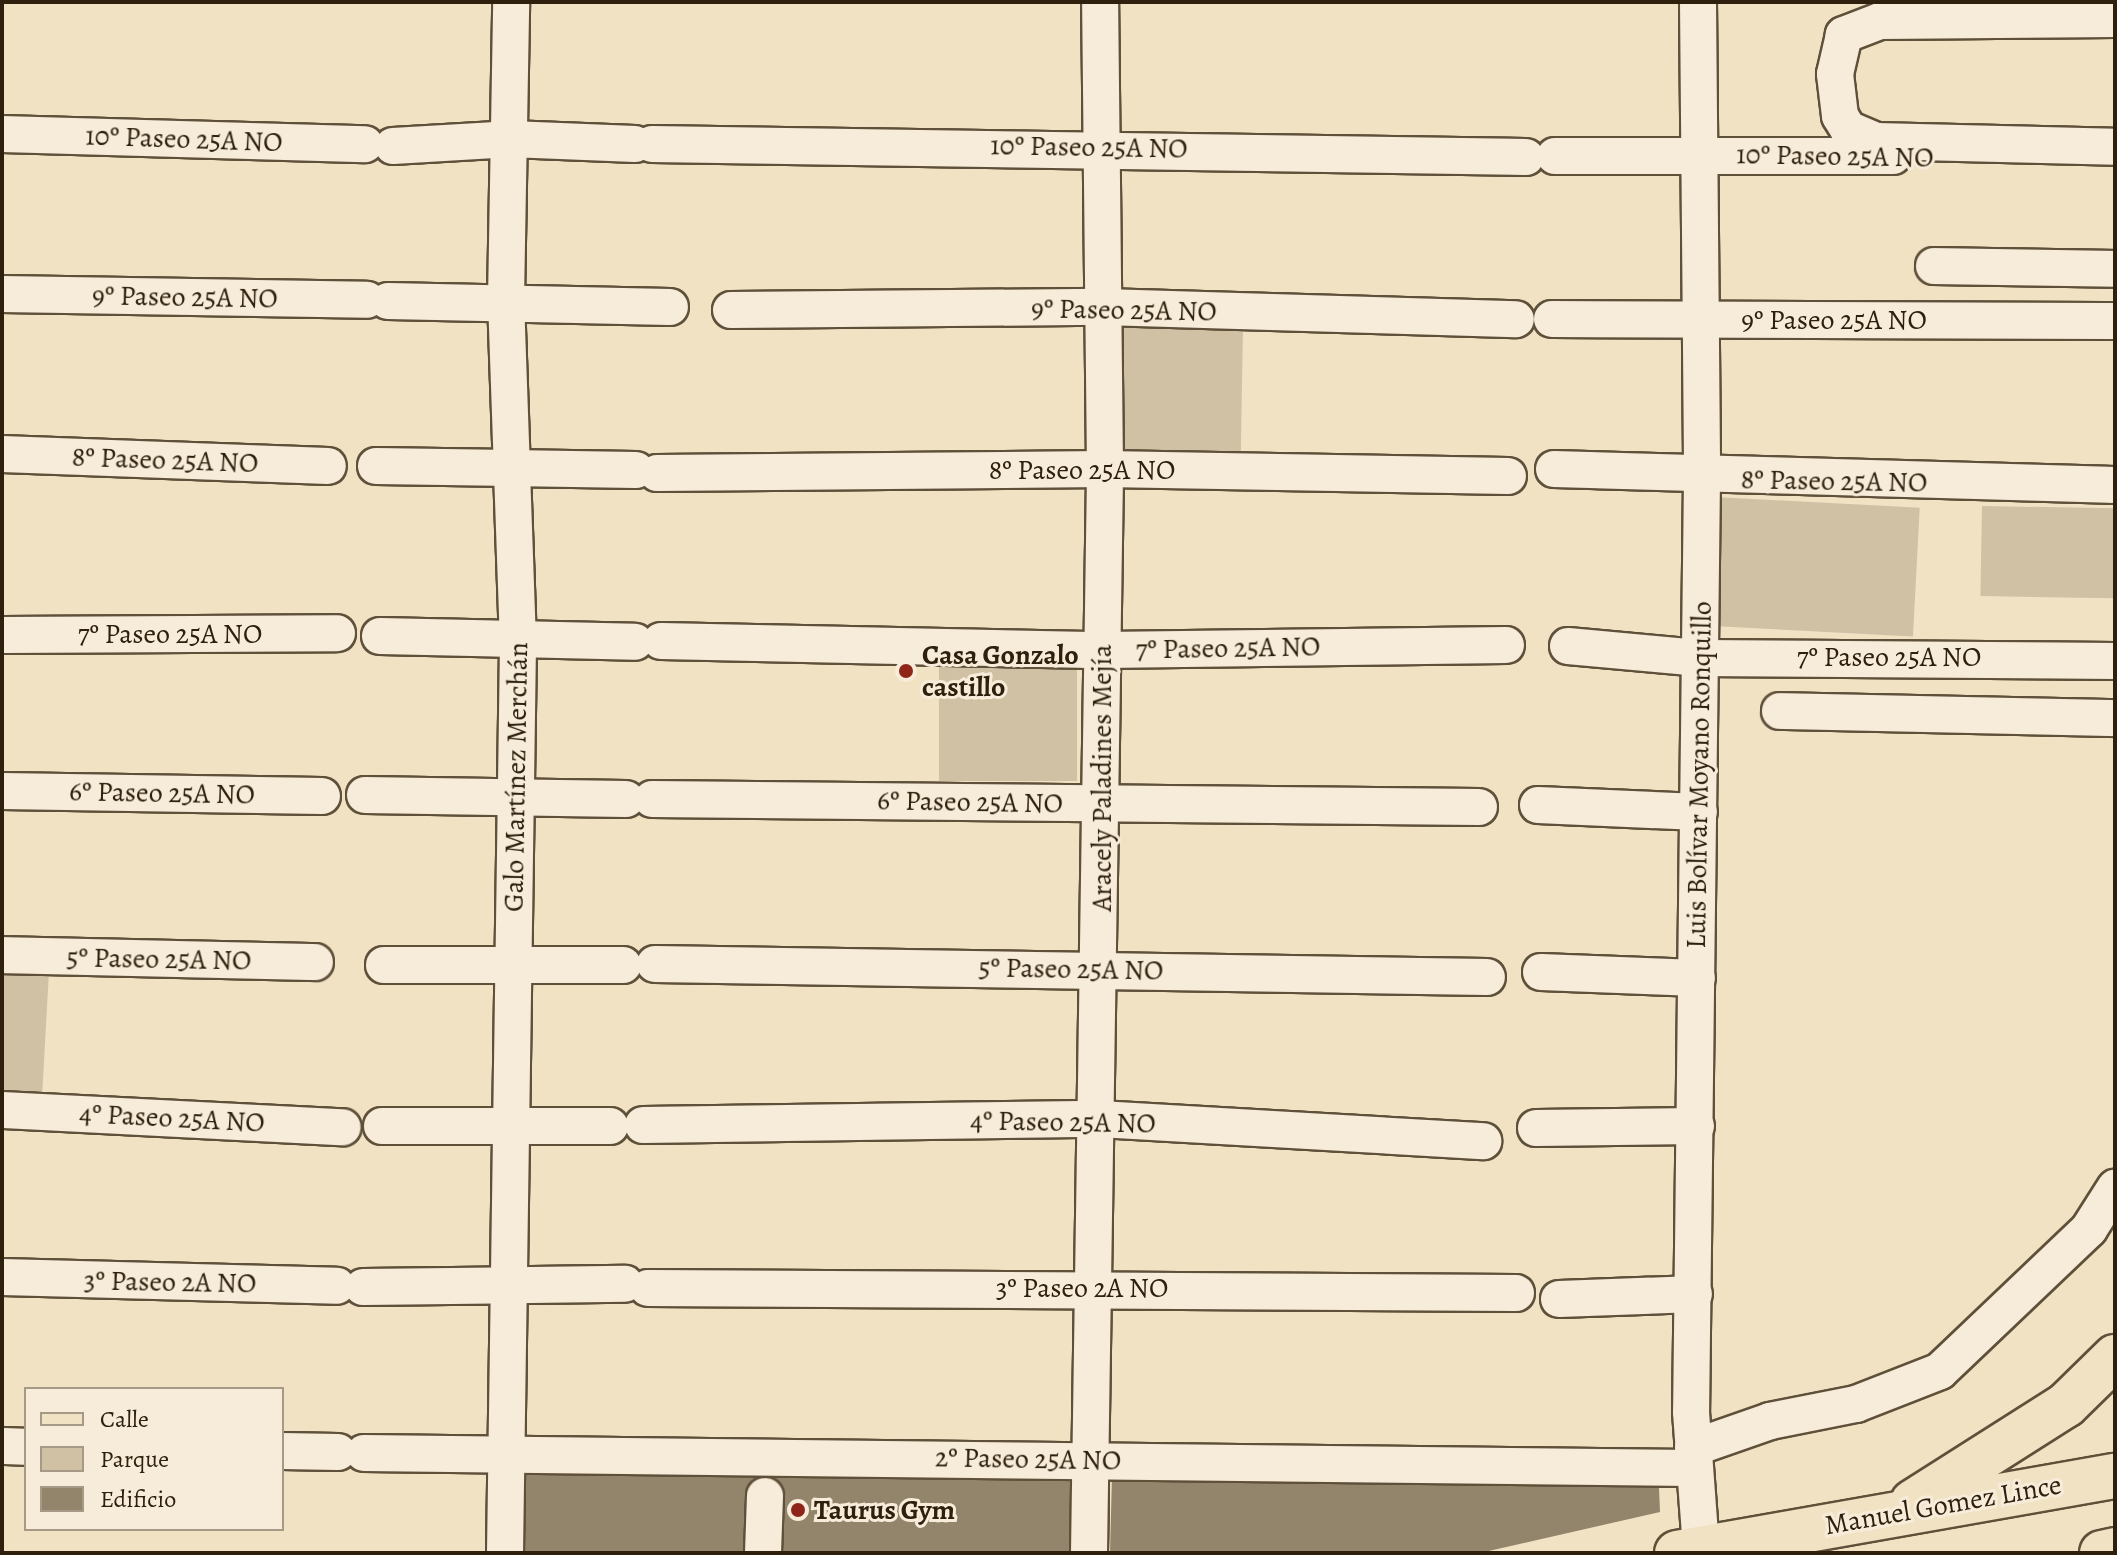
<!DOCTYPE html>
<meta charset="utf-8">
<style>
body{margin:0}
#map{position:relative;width:2117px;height:1555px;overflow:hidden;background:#f1e2c4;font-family:Alegreya,serif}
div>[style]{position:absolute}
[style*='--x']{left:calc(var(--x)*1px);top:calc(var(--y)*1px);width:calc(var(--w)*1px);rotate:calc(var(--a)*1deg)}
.green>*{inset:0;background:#d0c1a5;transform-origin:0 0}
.building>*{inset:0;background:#93856c;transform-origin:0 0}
.roads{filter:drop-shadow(2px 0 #5f503a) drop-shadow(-2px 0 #5f503a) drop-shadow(0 2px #5f503a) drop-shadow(0 -2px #5f503a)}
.minor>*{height:36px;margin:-18px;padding:0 18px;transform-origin:18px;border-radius:18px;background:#f6ecd9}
.major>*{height:44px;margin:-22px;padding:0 22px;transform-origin:22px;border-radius:22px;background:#f1e2c4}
.dots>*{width:22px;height:22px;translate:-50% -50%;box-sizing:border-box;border:4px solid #f6ecd9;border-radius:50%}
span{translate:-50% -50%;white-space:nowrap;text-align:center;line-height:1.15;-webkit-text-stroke:6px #f6ecd9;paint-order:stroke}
.street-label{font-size:28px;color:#2e200c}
.poi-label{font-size:28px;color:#2e200c;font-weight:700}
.left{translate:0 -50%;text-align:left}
.frame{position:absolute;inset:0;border:4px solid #2e200c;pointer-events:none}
.legend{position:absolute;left:24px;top:1387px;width:260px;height:144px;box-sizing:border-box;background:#f6ecd9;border:2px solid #a69a87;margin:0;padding:10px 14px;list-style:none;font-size:24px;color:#2e200c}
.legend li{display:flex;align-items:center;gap:16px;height:40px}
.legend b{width:40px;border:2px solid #a69a87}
</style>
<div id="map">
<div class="green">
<i style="left:1113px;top:326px;width:130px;height:124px;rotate:1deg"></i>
<i style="left:1715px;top:497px;width:205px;height:129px;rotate:3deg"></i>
<i style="left:1982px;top:506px;width:133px;height:90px;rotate:1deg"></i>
<i style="left:939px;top:667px;width:138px;height:114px"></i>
<i style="clip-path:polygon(2px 970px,49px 971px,42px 1097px,2px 1096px)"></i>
</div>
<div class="building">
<i style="left:522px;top:1464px;width:555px;height:89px"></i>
<i style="clip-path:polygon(1112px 1475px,1659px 1488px,1660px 1512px,1480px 1553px,1110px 1553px)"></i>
</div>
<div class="roads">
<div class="minor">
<i style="--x:1698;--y:2;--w:476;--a:89.5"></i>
<i style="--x:1702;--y:478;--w:934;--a:90.67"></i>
<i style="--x:1691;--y:1412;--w:136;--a:85.8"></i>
<i style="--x:2115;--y:19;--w:235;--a:179.5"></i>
<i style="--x:1880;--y:21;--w:39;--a:159"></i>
<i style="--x:1844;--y:35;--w:40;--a:103"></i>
<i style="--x:1835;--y:74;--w:42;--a:83.2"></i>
<i style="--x:1840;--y:116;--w:15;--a:58"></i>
<i style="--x:1848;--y:129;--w:30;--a:23"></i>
<i style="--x:1876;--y:141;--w:239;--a:1.4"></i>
<i style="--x:2;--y:134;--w:363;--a:1.6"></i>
<i style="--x:652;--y:144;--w:874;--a:0.85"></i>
<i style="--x:393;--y:146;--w:117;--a:-3.4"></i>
<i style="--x:510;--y:139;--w:125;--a:2.3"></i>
<i style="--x:1555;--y:156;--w:338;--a:0"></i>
<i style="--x:1934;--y:266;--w:181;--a:0.9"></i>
<i style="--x:2;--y:294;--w:365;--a:0.9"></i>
<i style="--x:388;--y:301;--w:282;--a:1.2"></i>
<i style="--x:731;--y:310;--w:372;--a:-0.5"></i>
<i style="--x:1103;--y:307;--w:413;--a:1.7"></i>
<i style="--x:1552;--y:319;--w:563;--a:0.2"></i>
<i style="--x:2;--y:454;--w:326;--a:2.1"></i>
<i style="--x:376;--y:466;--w:260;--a:0.9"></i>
<i style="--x:1554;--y:469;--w:561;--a:1.63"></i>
<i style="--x:657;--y:473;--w:448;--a:-0.5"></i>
<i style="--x:1105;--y:469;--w:403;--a:1"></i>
<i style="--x:2;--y:635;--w:335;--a:-0.3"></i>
<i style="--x:380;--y:636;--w:255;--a:1.3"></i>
<i style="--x:661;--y:641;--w:442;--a:1.2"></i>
<i style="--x:1103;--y:650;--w:403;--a:-0.7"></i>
<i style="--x:1568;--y:646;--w:133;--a:5.2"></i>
<i style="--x:1700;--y:658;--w:415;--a:0.4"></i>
<i style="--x:1780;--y:711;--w:335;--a:1.2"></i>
<i style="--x:2;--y:791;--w:320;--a:0.9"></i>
<i style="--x:365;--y:795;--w:261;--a:0.9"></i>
<i style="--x:652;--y:799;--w:827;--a:0.55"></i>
<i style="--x:1538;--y:805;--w:161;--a:2.5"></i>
<i style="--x:2;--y:955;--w:313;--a:1.3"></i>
<i style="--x:655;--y:964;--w:832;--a:0.9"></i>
<i style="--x:384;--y:965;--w:239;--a:0"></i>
<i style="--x:1541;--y:972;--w:156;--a:2.2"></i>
<i style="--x:2;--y:1110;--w:341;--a:2.9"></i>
<i style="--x:643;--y:1125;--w:456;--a:-0.8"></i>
<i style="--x:1099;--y:1119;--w:385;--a:3.3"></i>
<i style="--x:382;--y:1126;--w:228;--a:0"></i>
<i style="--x:1536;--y:1128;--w:160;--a:-0.7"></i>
<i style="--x:2;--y:1277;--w:335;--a:1.5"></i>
<i style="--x:363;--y:1287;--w:262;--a:-0.7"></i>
<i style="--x:648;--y:1288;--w:868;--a:0.33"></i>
<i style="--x:1559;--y:1299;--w:135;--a:-2.1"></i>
<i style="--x:2;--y:1446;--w:24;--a:2"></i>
<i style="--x:1693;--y:1448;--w:82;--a:-19.3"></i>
<i style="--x:1770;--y:1421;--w:88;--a:-11.2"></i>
<i style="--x:1856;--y:1404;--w:90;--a:-21.4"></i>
<i style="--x:1940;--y:1371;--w:206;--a:-43.6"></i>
<i style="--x:2089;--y:1229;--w:49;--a:-57.6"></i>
<i style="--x:282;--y:1451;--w:56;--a:1"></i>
<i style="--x:364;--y:1453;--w:1328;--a:0.65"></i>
<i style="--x:505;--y:1553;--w:910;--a:-89.18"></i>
<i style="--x:518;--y:643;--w:343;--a:-92"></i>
<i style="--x:506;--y:300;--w:298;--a:-89"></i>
<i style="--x:763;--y:1553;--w:57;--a:-88"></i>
<i style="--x:1089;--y:1553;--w:1084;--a:-89.15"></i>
<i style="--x:1105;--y:469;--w:467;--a:-90.6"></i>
</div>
<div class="major">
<i style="--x:1913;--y:1502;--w:181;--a:-32.4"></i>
<i style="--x:2066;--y:1405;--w:69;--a:-44.4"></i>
<i style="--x:1677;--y:1553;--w:445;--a:-10"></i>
<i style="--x:2102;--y:1553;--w:13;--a:-13"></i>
</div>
</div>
<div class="dots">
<i style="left:906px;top:671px;background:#8f2418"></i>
<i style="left:798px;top:1510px;background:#8f2418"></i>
</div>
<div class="street-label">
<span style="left:184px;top:139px;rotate:2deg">10º Paseo 25A NO</span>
<span style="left:1089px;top:147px;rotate:1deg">10º Paseo 25A NO</span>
<span style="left:1835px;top:156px;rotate:1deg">10º Paseo 25A NO</span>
<span style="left:185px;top:297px;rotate:1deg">9º Paseo 25A NO</span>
<span style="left:1124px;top:310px;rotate:1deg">9º Paseo 25A NO</span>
<span style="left:1834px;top:320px">9º Paseo 25A NO</span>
<span style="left:165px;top:460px;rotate:2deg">8º Paseo 25A NO</span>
<span style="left:1082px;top:470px">8º Paseo 25A NO</span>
<span style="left:1834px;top:481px;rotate:1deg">8º Paseo 25A NO</span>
<span style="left:170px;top:634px">7º Paseo 25A NO</span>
<span style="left:1228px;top:648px;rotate:-1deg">7º Paseo 25A NO</span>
<span style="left:1889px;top:657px">7º Paseo 25A NO</span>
<span style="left:1699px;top:775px;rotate:-89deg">Luis Bolívar Moyano Ronquillo</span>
<span style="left:516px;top:777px;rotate:-89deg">Galo Martínez Merchán</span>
<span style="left:1102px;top:778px;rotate:-90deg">Aracely Paladines Mejía</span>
<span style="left:162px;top:793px;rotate:1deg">6º Paseo 25A NO</span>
<span style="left:970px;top:802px;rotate:1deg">6º Paseo 25A NO</span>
<span style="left:159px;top:959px;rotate:1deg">5º Paseo 25A NO</span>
<span style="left:1071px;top:969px;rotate:1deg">5º Paseo 25A NO</span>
<span style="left:172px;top:1118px;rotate:3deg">4º Paseo 25A NO</span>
<span style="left:1063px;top:1122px;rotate:1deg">4º Paseo 25A NO</span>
<span style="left:170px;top:1282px;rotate:1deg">3º Paseo 2A NO</span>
<span style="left:1082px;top:1288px">3º Paseo 2A NO</span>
<span style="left:1028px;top:1459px;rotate:1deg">2º Paseo 25A NO</span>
<span style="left:1943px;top:1505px;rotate:-10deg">Manuel Gomez Lince</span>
</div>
<div class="poi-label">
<span class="left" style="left:922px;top:671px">Casa Gonzalo<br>castillo</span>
<span class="left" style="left:814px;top:1510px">Taurus Gym</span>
</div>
<div class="frame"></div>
<ul class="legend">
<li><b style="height:10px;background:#f1e2c4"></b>Calle</li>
<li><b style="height:22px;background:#d0c1a5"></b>Parque</li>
<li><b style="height:22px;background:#93856c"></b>Edificio</li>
</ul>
</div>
